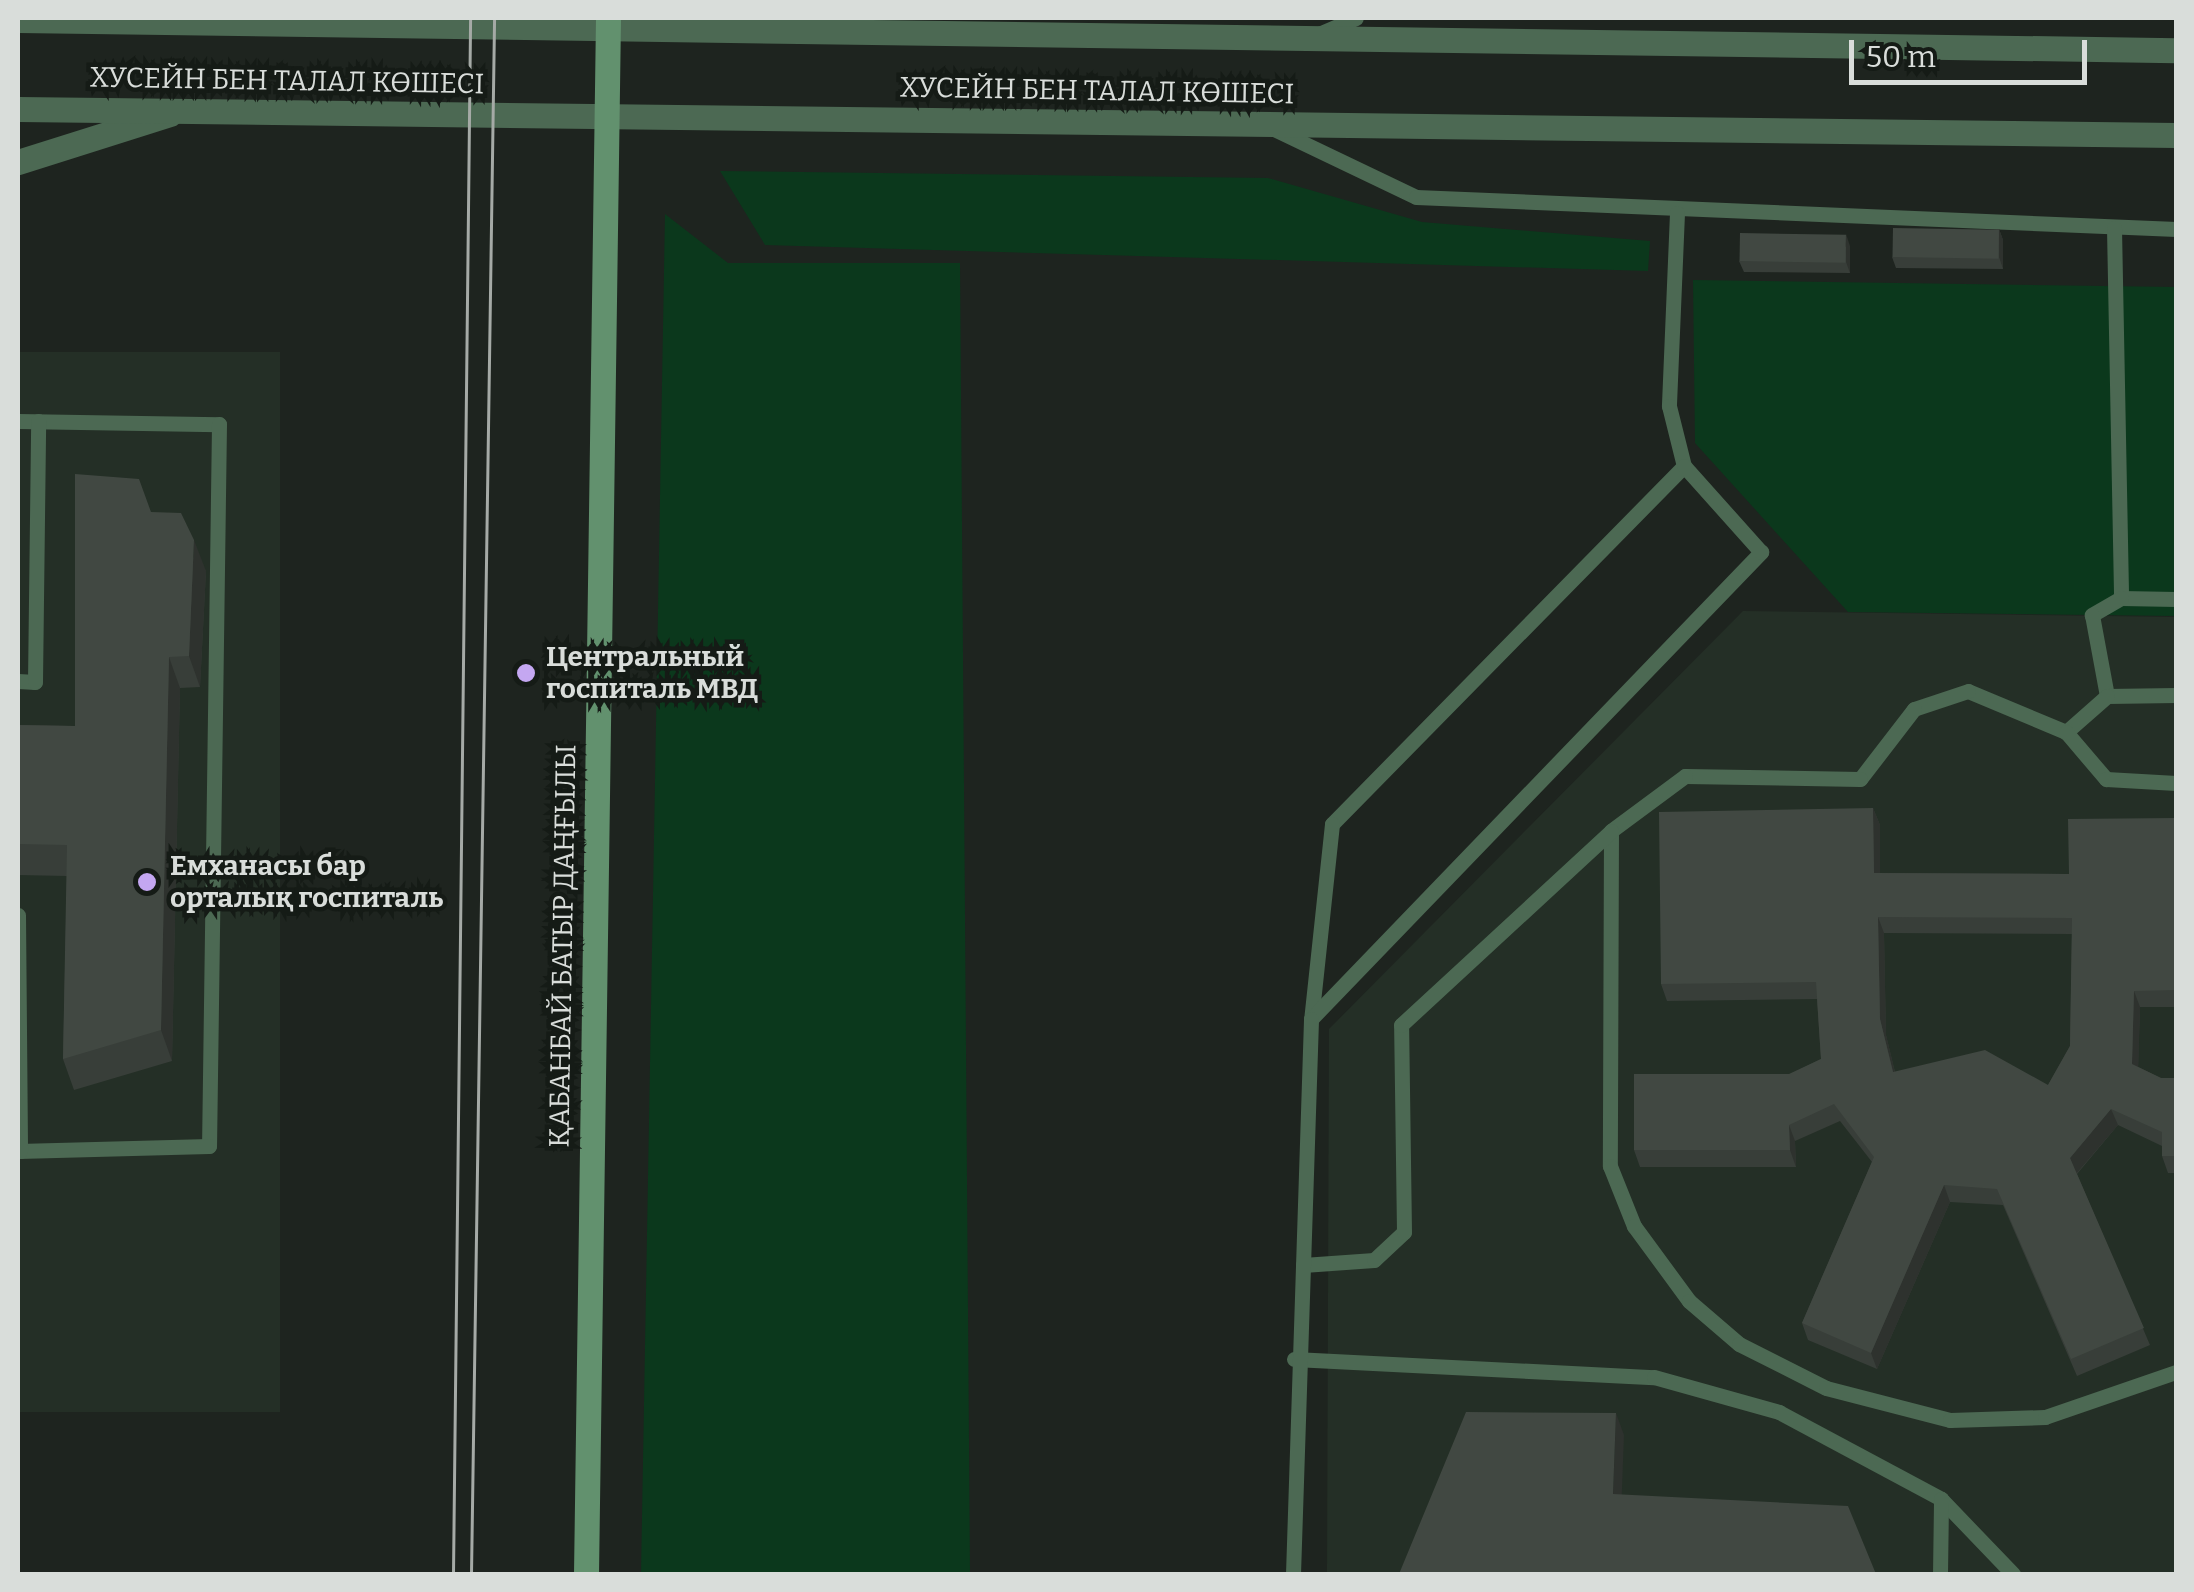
<!DOCTYPE html>
<meta charset="utf-8">
<style>
body{margin:0}
#map{position:relative;width:2194px;height:1592px;overflow:hidden;background:#1e241f;font-family:Bitter,serif}
div>[style]{position:absolute}
[style*='--x']{left:calc(var(--x)*1px);top:calc(var(--y)*1px);width:calc(var(--w)*1px);rotate:calc(var(--a)*1deg)}
.built>*{inset:0;background:#242f26;transform-origin:0 0}
.green>*{inset:0;background:#0b381c}
.service>*{height:15px;margin:-7.5px;padding:0 7.5px;transform-origin:7.5px;border-radius:7.5px;background:#4c6953}
.minor>*{height:25px;margin:-12.5px;padding:0 12.5px;transform-origin:12.5px;border-radius:12.5px;background:#4c6953}
.tertiary>*{height:25px;margin:-12.5px;padding:0 12.5px;transform-origin:12.5px;border-radius:12.5px;background:#4c6953}
.secondary>*{height:25px;margin:-12.5px;padding:0 12.5px;transform-origin:12.5px;border-radius:12.5px;background:#62916e}
.tram>*{height:2.5px;margin:-1.25px;padding:0 1.25px;transform-origin:1.25px;border-radius:1.25px;background:#a5aaa6}
.wall>*{inset:0;background:#383e39}
.shaded-wall>*{inset:0;background:#2e322e}
.building>*{inset:0;background:#414842;transform-origin:0 0}
.dots>*{width:28px;height:28px;translate:-50% -50%;box-sizing:border-box;border:5px solid #151b16;border-radius:50%}
span{translate:-50% -50%;white-space:nowrap;text-align:center;line-height:1.15;-webkit-text-stroke:9px #151b16;paint-order:stroke}
.street-label{font-size:28px;color:#d9ddda}
.poi-label{font-size:28px;color:#d9ddda;font-weight:700}
.left{translate:0 -50%;text-align:left}
.frame{position:absolute;inset:0;border:20px solid #d9ddda;pointer-events:none}
.scale{position:absolute;left:1849px;top:40px;width:238px;height:45px;box-sizing:border-box;border:5px solid #d9ddda;border-top:0;padding-left:12px;font-size:30px;line-height:35px;white-space:nowrap;color:#d9ddda;-webkit-text-stroke:8px #151b16;paint-order:stroke}
</style>
<div id="map">
<div class="built">
<i style="left:18px;top:352px;width:262px;height:1060px"></i>
<i style="clip-path:polygon(1743px 611px,2176px 617px,2176px 1574px,1327px 1574px,1329px 1029px)"></i>
</div>
<div class="green">
<i style="clip-path:polygon(720px 171px,1268px 178px,1422px 222px,1650px 241px,1648px 271px,765px 245px)"></i>
<i style="clip-path:polygon(665px 214px,728px 263px,960px 263px,970px 1574px,641px 1574px)"></i>
<i style="clip-path:polygon(1693px 280px,2176px 287px,2176px 616px,1848px 612px,1695px 443px)"></i>
</div>
<div class="service">
<i style="--x:1319;--y:34;--w:40;--a:-23.4"></i>
<i style="--x:1274;--y:129;--w:157;--a:25.6"></i>
<i style="--x:1416;--y:197;--w:761;--a:2.41"></i>
<i style="--x:1677;--y:213;--w:193;--a:92.4"></i>
<i style="--x:1669;--y:406;--w:62;--a:76"></i>
<i style="--x:1684;--y:466;--w:502;--a:134.52"></i>
<i style="--x:1332;--y:824;--w:196;--a:96.1"></i>
<i style="--x:1311;--y:1019;--w:649;--a:-46.06"></i>
<i style="--x:1761;--y:552;--w:115;--a:-131.8"></i>
<i style="--x:2114;--y:228;--w:370;--a:88.9"></i>
<i style="--x:18;--y:421;--w:201;--a:0.9"></i>
<i style="--x:219;--y:424;--w:722;--a:90.79"></i>
<i style="--x:209;--y:1146;--w:191;--a:178.5"></i>
<i style="--x:2176;--y:599;--w:55;--a:-179"></i>
<i style="--x:2121;--y:598;--w:34;--a:150"></i>
<i style="--x:2092;--y:615;--w:82;--a:79.5"></i>
<i style="--x:2107;--y:696;--w:69;--a:-0.8"></i>
<i style="--x:18;--y:681;--w:17;--a:3"></i>
<i style="--x:35;--y:682;--w:261;--a:-89.3"></i>
<i style="--x:2107;--y:696;--w:55;--a:138.7"></i>
<i style="--x:2066;--y:732;--w:106;--a:-157.3"></i>
<i style="--x:1968;--y:691;--w:57;--a:161.6"></i>
<i style="--x:1914;--y:709;--w:88;--a:127.6"></i>
<i style="--x:1860;--y:779;--w:175;--a:-179"></i>
<i style="--x:1685;--y:776;--w:92;--a:143.4"></i>
<i style="--x:1611;--y:831;--w:335;--a:90.2"></i>
<i style="--x:1610;--y:1166;--w:65;--a:68.2"></i>
<i style="--x:1634;--y:1226;--w:93;--a:53.7"></i>
<i style="--x:1689;--y:1301;--w:66;--a:40.7"></i>
<i style="--x:1739;--y:1344;--w:97;--a:26.8"></i>
<i style="--x:1826;--y:1388;--w:128;--a:14.5"></i>
<i style="--x:1950;--y:1420;--w:95;--a:-1.8"></i>
<i style="--x:2045;--y:1417;--w:139;--a:-19"></i>
<i style="--x:2066;--y:732;--w:62;--a:49.6"></i>
<i style="--x:2106;--y:779;--w:70;--a:3.3"></i>
<i style="--x:18;--y:915;--w:236;--a:89.5"></i>
<i style="--x:1303;--y:1265;--w:71;--a:-4"></i>
<i style="--x:1374;--y:1260;--w:41;--a:-43"></i>
<i style="--x:1404;--y:1232;--w:207;--a:-90.8"></i>
<i style="--x:1401;--y:1025;--w:286;--a:-42.7"></i>
<i style="--x:1294;--y:1359;--w:360;--a:2.9"></i>
<i style="--x:1654;--y:1377;--w:130;--a:15.6"></i>
<i style="--x:1779;--y:1412;--w:184;--a:28.2"></i>
<i style="--x:1941;--y:1499;--w:104;--a:46.2"></i>
<i style="--x:1293;--y:1574;--w:555;--a:-88.14"></i>
<i style="--x:1940;--y:1574;--w:75;--a:-89.2"></i>
</div>
<div class="minor">
<i style="--x:18;--y:162;--w:159;--a:-17.5"></i>
</div>
<div class="tertiary">
<i style="--x:18;--y:20;--w:2158;--a:0.8"></i>
<i style="--x:18;--y:109;--w:2158;--a:0.69"></i>
</div>
<div class="secondary">
<i style="--x:586;--y:1574;--w:1556;--a:-89.19"></i>
</div>
<div class="tram">
<i style="--x:453;--y:1574;--w:1556;--a:-89.37"></i>
<i style="--x:471;--y:1574;--w:1556;--a:-89.15"></i>
</div>
<div class="wall">
<i style="clip-path:polygon(1999px 229px,2003px 240px,2003px 269px,1896px 268px,1892px 257px)"></i>
<i style="clip-path:polygon(1850px 246px,1850px 273px,1744px 272px,1739px 261px)"></i>
<i style="clip-path:polygon(151px 512px,206px 571px,200px 687px,180px 688px,172px 1061px,74px 1090px,63px 1059px,67px 876px,18px 875px,18px 725px,75px 726px)"></i>
<i style="clip-path:polygon(evenodd,1873px 808px,1880px 825px,1880px 873px,2069px 874px,2176px 818px,2176px 1007px,2140px 1007px,2138px 1067px,2161px 1078px,2176px 1078px,2176px 1173px,2168px 1173px,2162px 1156px,2162px 1146px,2118px 1125px,2077px 1174px,2150px 1345px,2077px 1376px,2003px 1205px,1950px 1202px,1877px 1369px,1808px 1340px,1802px 1323px,1872px 1162px,1840px 1121px,1795px 1141px,1796px 1167px,1640px 1167px,1634px 1150px,1821px 1059px,1817px 999px,1667px 1001px,1661px 984px,1873px 808px,1884px 933px,2072px 934px,2070px 1046px,2048px 1085px,1895px 1072px,1886px 1035px,1884px 933px)"></i>
</div>
<div class="shaded-wall">
<i style="clip-path:polygon(1999px 229px,2003px 240px,2003px 269px,1999px 257px)"></i>
<i style="clip-path:polygon(1846px 234px,1850px 246px,1850px 273px,1846px 262px)"></i>
<i style="clip-path:polygon(194px 540px,206px 571px,200px 687px,189px 656px)"></i>
<i style="clip-path:polygon(169px 657px,180px 688px,172px 1061px,161px 1030px)"></i>
<i style="clip-path:polygon(1873px 808px,1880px 825px,1880px 890px,1874px 873px)"></i>
<i style="clip-path:polygon(1878px 917px,1884px 933px,1886px 1035px,1899px 1089px,1893px 1072px,1880px 1019px)"></i>
<i style="clip-path:polygon(2134px 991px,2140px 1007px,2138px 1080px,2132px 1064px)"></i>
<i style="clip-path:polygon(2111px 1109px,2118px 1125px,2076px 1174px,2070px 1158px)"></i>
<i style="clip-path:polygon(1789px 1125px,1795px 1141px,1796px 1167px,1790px 1150px)"></i>
<i style="clip-path:polygon(1944px 1185px,1950px 1202px,1877px 1369px,1871px 1353px)"></i>
<i style="clip-path:polygon(1616px 1413px,1624px 1435px,1621px 1516px,1613px 1494px)"></i>
</div>
<div class="building">
<i style="left:1893px;top:228px;width:106px;height:29px;rotate:1deg"></i>
<i style="left:1740px;top:233px;width:106px;height:28px;rotate:1deg"></i>
<i style="clip-path:polygon(75px 474px,139px 479px,151px 512px,181px 513px,194px 540px,189px 656px,169px 657px,161px 1030px,63px 1059px,67px 845px,18px 844px,18px 725px,75px 726px)"></i>
<i style="clip-path:polygon(evenodd,1873px 808px,1874px 873px,2069px 874px,2068px 819px,2176px 818px,2176px 990px,2134px 991px,2132px 1064px,2161px 1078px,2176px 1078px,2176px 1156px,2162px 1156px,2162px 1132px,2111px 1109px,2070px 1158px,2144px 1328px,2071px 1359px,1997px 1189px,1944px 1185px,1871px 1353px,1802px 1323px,1874px 1157px,1834px 1104px,1789px 1125px,1790px 1150px,1634px 1150px,1634px 1074px,1789px 1074px,1821px 1059px,1816px 982px,1661px 984px,1659px 812px,1873px 808px,1878px 917px,2072px 918px,2070px 1046px,2048px 1085px,1985px 1050px,1893px 1072px,1880px 1019px,1878px 917px)"></i>
<i style="clip-path:polygon(1466px 1412px,1616px 1413px,1613px 1494px,1848px 1506px,1876px 1574px,1399px 1574px)"></i>
</div>
<div class="dots">
<i style="left:526px;top:673px;background:#c4a7f1"></i>
<i style="left:147px;top:882px;background:#c4a7f1"></i>
</div>
<div class="street-label">
<span style="left:287px;top:81px;rotate:1deg">ХУСЕЙН БЕН ТАЛАЛ КӨШЕСІ</span>
<span style="left:1097px;top:91px;rotate:1deg">ХУСЕЙН БЕН ТАЛАЛ КӨШЕСІ</span>
<span style="left:563px;top:946px;rotate:-89deg">ҚАБАНБАЙ БАТЫР ДАҢҒЫЛЫ</span>
</div>
<div class="poi-label">
<span class="left" style="left:546px;top:673px">Центральный<br>госпиталь МВД</span>
<span class="left" style="left:170px;top:882px">Емханасы бар<br>орталық госпиталь</span>
</div>
<div class="frame"></div>
<div class="scale">50 m</div>
</div>
